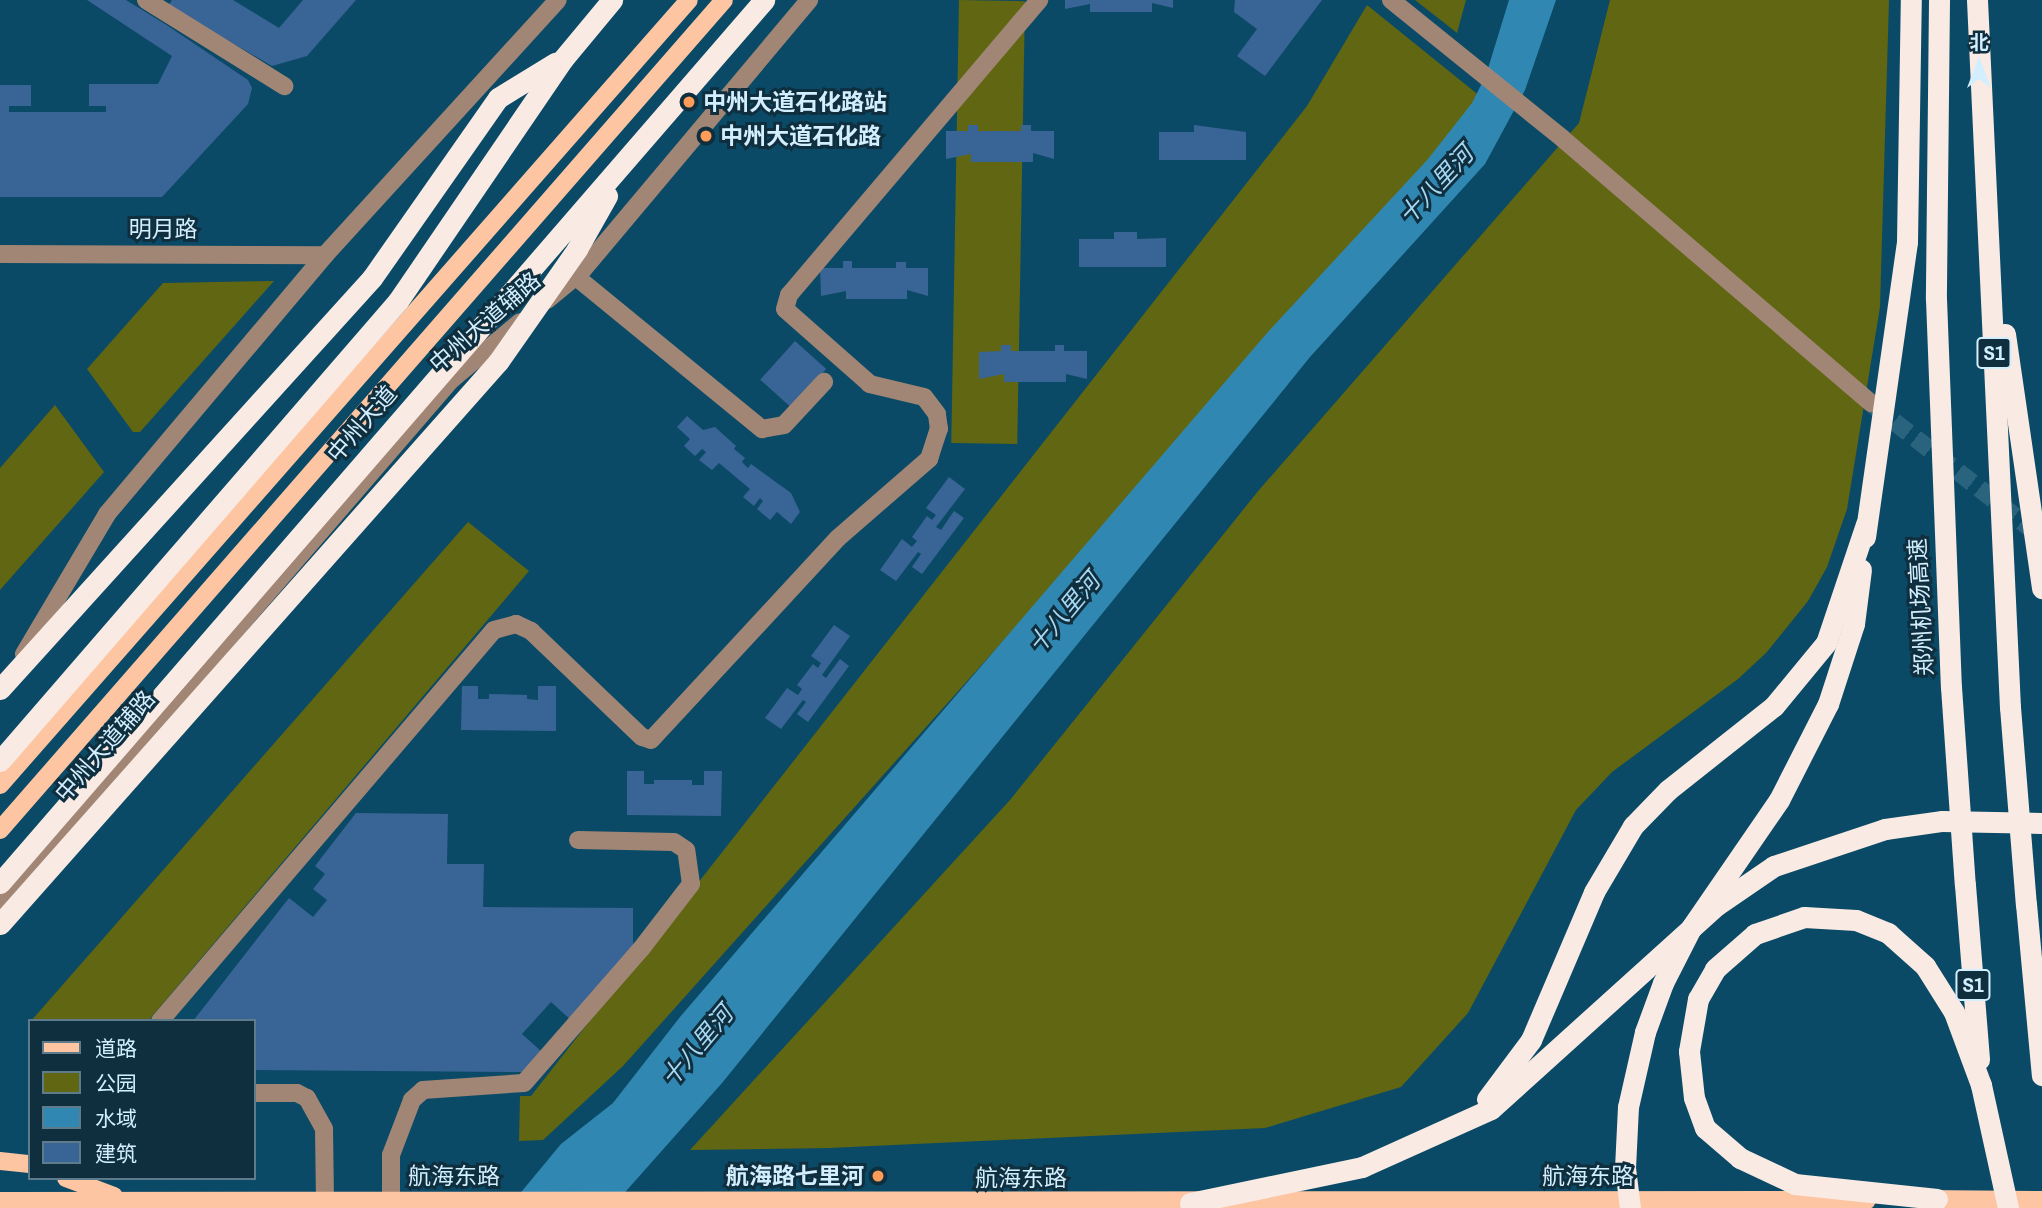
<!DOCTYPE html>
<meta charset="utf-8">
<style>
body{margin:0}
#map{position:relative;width:2042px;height:1208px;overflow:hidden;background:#0b4a66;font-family:"Archivo Narrow","Noto Sans SC",sans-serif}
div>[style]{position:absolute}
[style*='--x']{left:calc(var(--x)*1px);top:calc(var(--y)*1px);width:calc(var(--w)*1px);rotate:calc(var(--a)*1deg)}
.green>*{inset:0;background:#606611;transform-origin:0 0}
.water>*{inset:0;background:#3088b2}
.building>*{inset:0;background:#396496;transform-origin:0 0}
.minor-tunnel>*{height:18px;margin-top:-9px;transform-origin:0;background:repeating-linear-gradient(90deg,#29637d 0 18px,transparent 0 27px)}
.minor>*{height:18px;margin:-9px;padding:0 9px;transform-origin:9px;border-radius:9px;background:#a28675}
.major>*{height:18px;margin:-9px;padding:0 9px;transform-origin:9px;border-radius:9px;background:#fdc5a2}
.highway>*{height:21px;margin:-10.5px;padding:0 10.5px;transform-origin:10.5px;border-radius:10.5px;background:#f9ebe3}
.highway-bridge>*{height:21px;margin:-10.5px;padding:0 10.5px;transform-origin:10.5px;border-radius:10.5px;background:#f9ebe3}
.dots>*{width:19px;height:19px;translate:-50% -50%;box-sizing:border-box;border:4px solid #0f2e3e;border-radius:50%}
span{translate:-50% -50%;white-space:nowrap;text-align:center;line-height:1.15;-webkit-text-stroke:6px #0f2e3e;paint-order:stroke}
.shield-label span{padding:2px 5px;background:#0f2e3e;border:2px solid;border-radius:5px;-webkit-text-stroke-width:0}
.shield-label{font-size:21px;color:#d2eeff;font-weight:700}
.poi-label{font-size:23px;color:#d2eeff;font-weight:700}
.left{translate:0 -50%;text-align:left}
.right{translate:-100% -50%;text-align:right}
.street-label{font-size:23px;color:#d2eeff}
.water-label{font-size:24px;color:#a6d7f3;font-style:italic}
.legend{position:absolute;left:28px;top:1019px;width:228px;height:161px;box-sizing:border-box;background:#0f2e3e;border:2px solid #5d7b8b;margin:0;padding:9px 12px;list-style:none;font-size:21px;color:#d2eeff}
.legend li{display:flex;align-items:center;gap:14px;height:35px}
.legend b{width:35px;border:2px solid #5d7b8b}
.north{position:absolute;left:1944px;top:28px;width:70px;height:70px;-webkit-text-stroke:5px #0f2e3e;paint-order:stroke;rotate:0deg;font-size:19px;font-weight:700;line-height:28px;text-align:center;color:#d2eeff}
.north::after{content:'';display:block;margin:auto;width:24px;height:32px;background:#d2eeff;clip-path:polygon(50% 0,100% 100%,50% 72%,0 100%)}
</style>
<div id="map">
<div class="green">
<i style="left:959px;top:0;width:66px;height:443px;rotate:1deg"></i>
<i style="clip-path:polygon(1415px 0,1466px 0,1457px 33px,1447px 25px)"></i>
<i style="clip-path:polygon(1610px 0,1889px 0,1880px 307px,1847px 509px,1827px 567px,1808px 601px,1766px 653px,1738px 679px,1612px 772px,1576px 810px,1468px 1013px,1401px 1087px,1265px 1128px,829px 1148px,690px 1150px,1010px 800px,1259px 490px,1579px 123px)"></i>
<i style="clip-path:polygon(1367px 5px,1486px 101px,623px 1066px,543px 1140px,519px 1141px,520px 1096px,531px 1096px,1307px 106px)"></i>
<i style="clip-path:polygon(274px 281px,140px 432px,133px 432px,87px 369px,163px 283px)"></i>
<i style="clip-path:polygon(55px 405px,104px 472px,0 590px,0 468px)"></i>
<i style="clip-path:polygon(468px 522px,529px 571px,148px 1021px,31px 1021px)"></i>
</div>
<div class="water">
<i style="clip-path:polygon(1509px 0,1556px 0,1525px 90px,1485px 164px,1310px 357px,722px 1083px,611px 1208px,508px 1208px,561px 1144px,613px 1103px,680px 1017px,1267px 333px,1428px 159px,1472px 103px,1486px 75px)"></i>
</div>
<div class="building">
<i style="clip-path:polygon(87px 0,126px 0,165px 24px,248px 80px,252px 88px,248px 104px,162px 197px,0 197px,0 85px,31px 85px,31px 106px,9px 106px,9px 112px,106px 112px,106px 106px,89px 106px,89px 84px,158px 84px,172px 56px)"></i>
<i style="clip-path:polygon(172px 0,233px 0,279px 28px,303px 0,356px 0,307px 56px,272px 66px,168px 6px)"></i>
<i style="clip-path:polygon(1065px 0,1173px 0,1173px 8px,1152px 3px,1152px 12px,1090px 12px,1090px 4px,1065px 9px)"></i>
<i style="clip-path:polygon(1235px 0,1322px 0,1265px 76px,1237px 56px,1257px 29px,1234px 12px)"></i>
<i style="clip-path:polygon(968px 125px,978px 125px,978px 131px,1021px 131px,1021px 125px,1031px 125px,1031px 131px,1054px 131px,1054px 159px,1033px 153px,1033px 162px,971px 162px,971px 154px,946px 159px,946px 131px,968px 131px)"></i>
<i style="clip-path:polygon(1194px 125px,1246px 132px,1246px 160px,1159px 160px,1159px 132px,1194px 132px)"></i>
<i style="clip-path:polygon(1114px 232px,1137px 232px,1137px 239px,1166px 238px,1166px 267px,1079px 267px,1079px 239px,1114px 239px)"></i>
<i style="clip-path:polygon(843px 261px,852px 261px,852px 268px,896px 268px,896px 262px,906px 262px,906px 268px,928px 268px,928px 296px,907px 290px,907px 299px,846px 299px,846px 291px,821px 296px,820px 268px,843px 268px)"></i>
<i style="left:795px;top:341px;width:42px;height:52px;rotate:42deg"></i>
<i style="clip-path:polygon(1001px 345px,1011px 345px,1011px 351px,1055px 351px,1055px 345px,1064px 345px,1064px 351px,1087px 351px,1087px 379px,1066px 374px,1066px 382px,1004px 382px,1004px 374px,979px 379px,979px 352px,1001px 351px)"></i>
<i style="clip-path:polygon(687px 416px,703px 430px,715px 427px,736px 446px,734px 449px,745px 458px,742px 462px,748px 468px,751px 464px,791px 493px,800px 512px,791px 524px,777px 512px,770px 520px,757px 509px,763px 501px,760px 498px,754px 506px,743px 497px,750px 489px,719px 463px,712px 470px,699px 460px,706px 452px,702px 449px,695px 456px,684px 446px,690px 439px,677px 427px)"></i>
<i style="clip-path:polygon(949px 477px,965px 489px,936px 527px,941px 530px,954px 511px,964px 518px,922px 574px,912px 567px,921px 554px,918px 552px,896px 581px,880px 570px,902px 539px,912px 547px,917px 541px,912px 537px,927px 516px,932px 520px,936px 515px,926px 508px)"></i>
<i style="clip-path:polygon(834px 625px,850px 636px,822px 675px,826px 678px,840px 659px,849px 666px,808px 722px,797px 714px,806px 702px,803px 700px,781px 729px,765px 718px,787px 688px,798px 695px,802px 689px,797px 685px,813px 664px,818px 668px,821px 663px,811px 656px)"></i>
<i style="clip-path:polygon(462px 686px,478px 686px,478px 699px,489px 699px,489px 694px,527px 695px,527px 699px,538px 700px,538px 686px,556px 686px,556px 731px,461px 730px)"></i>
<i style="clip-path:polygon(627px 771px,644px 771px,644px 784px,654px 784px,654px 780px,692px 780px,692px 785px,704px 785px,704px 771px,722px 771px,721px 816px,627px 815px)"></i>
<i style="clip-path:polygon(356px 813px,448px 814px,447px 864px,484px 864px,483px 907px,633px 908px,633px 952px,571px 1020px,551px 1002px,522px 1034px,542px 1052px,524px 1072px,254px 1070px,254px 1021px,193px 1021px,289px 898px,313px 917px,327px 900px,313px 889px,325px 874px,315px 866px)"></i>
</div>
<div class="minor-tunnel">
<i style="--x:1873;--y:405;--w:211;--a:38.1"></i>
</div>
<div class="minor">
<i style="--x:146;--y:0;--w:163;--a:31.9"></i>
<i style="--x:1391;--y:0;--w:221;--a:38.9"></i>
<i style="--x:1563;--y:139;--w:406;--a:40.6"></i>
<i style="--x:0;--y:254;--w:325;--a:0.2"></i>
<i style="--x:575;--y:276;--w:242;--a:39.3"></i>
<i style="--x:762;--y:429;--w:22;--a:-10"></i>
<i style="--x:784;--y:425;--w:59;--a:-47.1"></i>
<i style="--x:547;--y:300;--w:44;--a:-39.5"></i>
<i style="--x:581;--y:272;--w:355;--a:-50"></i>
<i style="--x:24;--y:654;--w:163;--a:-59.3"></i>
<i style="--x:107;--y:514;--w:339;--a:-49.9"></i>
<i style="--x:325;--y:255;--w:345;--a:-47.6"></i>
<i style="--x:0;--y:903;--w:691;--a:-49.23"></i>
<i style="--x:451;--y:380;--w:90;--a:-40"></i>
<i style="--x:160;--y:1021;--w:514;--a:-49.5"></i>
<i style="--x:494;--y:630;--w:23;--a:-15"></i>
<i style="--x:516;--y:624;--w:17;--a:25"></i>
<i style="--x:531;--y:631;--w:153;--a:43.7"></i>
<i style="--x:642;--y:737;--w:9;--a:18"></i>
<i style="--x:651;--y:740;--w:275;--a:-47.2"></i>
<i style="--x:838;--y:538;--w:121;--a:-41"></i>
<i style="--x:929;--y:459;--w:32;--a:-72"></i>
<i style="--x:939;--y:429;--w:15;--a:-98"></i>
<i style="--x:937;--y:414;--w:21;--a:-127"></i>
<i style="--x:924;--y:397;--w:56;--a:-166.5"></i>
<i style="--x:870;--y:384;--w:113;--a:-138.6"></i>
<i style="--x:785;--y:309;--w:15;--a:-74"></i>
<i style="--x:789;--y:295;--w:387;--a:-49.7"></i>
<i style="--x:254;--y:1093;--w:43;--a:0"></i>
<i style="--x:297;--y:1093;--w:11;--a:27"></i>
<i style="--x:307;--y:1098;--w:35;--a:61"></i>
<i style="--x:324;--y:1129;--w:71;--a:89.2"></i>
<i style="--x:391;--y:1200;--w:45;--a:-90"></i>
<i style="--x:391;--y:1155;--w:59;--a:-69.1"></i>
<i style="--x:412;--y:1100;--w:15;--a:-42"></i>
<i style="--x:423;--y:1090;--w:101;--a:-4"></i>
<i style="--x:524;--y:1083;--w:178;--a:-48.9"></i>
<i style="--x:641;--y:949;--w:82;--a:-52.4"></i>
<i style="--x:691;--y:884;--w:34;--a:-98"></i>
<i style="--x:686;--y:850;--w:14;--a:-146"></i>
<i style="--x:674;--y:842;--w:96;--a:-178.8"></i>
</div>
<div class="major">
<i style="--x:0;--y:785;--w:1044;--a:-48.73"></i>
<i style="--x:0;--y:830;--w:1101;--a:-48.9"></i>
<i style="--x:0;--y:1161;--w:30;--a:6"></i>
<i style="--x:66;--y:1178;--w:51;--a:20.6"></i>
<i style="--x:1923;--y:1199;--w:119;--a:0.5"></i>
<i style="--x:0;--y:1201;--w:1867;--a:-0.03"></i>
</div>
<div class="highway">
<i style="--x:1939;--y:0;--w:299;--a:90.6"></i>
<i style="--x:1936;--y:299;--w:388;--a:87.8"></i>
<i style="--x:1977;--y:0;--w:708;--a:87.33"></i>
<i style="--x:577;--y:249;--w:61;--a:-60.5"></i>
<i style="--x:372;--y:278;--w:220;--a:-55"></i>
<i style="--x:498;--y:98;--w:67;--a:-31.6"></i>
<i style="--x:2005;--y:334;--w:257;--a:81.7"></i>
<i style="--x:1865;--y:537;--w:298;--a:-81.9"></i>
<i style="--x:1907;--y:242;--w:242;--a:-89.1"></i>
<i style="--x:1828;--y:704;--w:84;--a:-72"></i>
<i style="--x:1854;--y:624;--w:55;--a:-82.7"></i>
<i style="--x:0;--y:761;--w:608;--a:-49.13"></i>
<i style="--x:398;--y:301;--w:293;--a:-55.7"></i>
<i style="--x:563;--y:59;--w:77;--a:-50.3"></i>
<i style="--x:0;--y:883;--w:1168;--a:-49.13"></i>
<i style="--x:1965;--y:885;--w:175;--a:85.4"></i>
<i style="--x:2026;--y:904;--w:172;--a:84.7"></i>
<i style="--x:0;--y:924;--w:751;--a:-48.46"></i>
<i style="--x:1487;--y:1099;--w:74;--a:-53.3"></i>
<i style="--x:1531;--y:1040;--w:161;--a:-66.9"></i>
<i style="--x:1594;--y:892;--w:77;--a:-59.4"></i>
<i style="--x:1633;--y:826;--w:50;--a:-45.8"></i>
<i style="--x:1668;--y:790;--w:135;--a:-38.4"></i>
<i style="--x:1774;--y:706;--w:82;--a:-50.5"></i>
<i style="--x:1826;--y:643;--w:126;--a:-71.4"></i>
<i style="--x:1937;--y:1199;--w:143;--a:-174"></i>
<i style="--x:1795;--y:1184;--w:61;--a:-154.7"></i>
<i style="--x:1740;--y:1158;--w:46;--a:-139.4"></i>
<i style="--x:1705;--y:1128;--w:32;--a:-110"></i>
<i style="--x:1694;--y:1098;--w:47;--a:-96.1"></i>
<i style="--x:1689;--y:1051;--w:53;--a:-80.2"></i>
<i style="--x:1698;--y:999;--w:34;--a:-60"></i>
<i style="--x:1715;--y:969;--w:53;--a:-41.2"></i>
<i style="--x:1755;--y:934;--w:52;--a:-19.1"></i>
<i style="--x:1804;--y:917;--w:52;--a:3.3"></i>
<i style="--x:1856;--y:920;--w:35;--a:22"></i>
<i style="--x:1888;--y:933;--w:50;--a:41.7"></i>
<i style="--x:1925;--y:966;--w:54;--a:57.8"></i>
<i style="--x:1954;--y:1012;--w:78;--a:69.7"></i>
<i style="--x:1190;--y:1203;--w:176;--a:-11.8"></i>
<i style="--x:1362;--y:1167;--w:141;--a:-24.2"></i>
<i style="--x:1491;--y:1109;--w:304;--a:-42.1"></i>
<i style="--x:1717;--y:905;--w:69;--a:-34.4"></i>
<i style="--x:1774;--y:866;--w:117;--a:-18.4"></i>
<i style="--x:1885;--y:829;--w:58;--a:-8"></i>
<i style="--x:1942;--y:821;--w:100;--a:1.1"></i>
</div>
<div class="highway-bridge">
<i style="--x:498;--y:362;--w:138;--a:-55"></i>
<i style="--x:1951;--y:687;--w:198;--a:86"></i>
<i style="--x:0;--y:689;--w:554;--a:-47.85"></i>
<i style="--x:2010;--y:707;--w:198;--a:85.4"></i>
<i style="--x:1981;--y:1085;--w:126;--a:77.6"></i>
<i style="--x:1630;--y:1208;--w:40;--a:-97.1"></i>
<i style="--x:1625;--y:1168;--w:61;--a:-87.2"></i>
<i style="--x:1628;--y:1107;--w:77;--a:-77.2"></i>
<i style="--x:1645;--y:1032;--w:52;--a:-69.8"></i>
<i style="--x:1663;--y:983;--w:62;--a:-63"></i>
<i style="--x:1691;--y:928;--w:155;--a:-55.5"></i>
<i style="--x:1779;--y:800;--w:108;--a:-63"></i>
</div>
<div class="dots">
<i style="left:689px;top:102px;background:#fe9c58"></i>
<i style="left:706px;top:136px;background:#fe9c58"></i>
<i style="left:878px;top:1176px;background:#fe9c58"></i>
</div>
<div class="shield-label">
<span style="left:1994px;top:353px">S1</span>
<span style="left:1973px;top:985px">S1</span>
</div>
<div class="poi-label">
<span class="left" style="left:703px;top:102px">中州大道石化路站</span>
<span class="left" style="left:720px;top:136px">中州大道石化路</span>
<span class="right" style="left:864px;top:1176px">航海路七里河</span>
</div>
<div class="street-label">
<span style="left:163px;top:229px">明月路</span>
<span style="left:485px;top:322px;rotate:-41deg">中州大道辅路</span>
<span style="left:362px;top:424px;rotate:-49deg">中州大道</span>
<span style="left:1921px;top:607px;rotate:-93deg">郑州机场高速</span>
<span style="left:105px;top:746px;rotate:-49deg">中州大道辅路</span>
<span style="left:454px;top:1176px">航海东路</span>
<span style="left:1588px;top:1176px">航海东路</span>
<span style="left:1021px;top:1178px">航海东路</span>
</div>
<div class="water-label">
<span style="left:1436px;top:185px;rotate:-47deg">十八里河</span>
<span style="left:1064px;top:613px;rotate:-50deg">十八里河</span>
<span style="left:697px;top:1046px;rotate:-50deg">十八里河</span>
</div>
<ul class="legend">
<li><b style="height:9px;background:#fdc5a2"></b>道路</li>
<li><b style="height:19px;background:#606611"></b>公园</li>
<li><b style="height:19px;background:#3088b2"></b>水域</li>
<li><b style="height:19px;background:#396496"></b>建筑</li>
</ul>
<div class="north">北</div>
</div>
